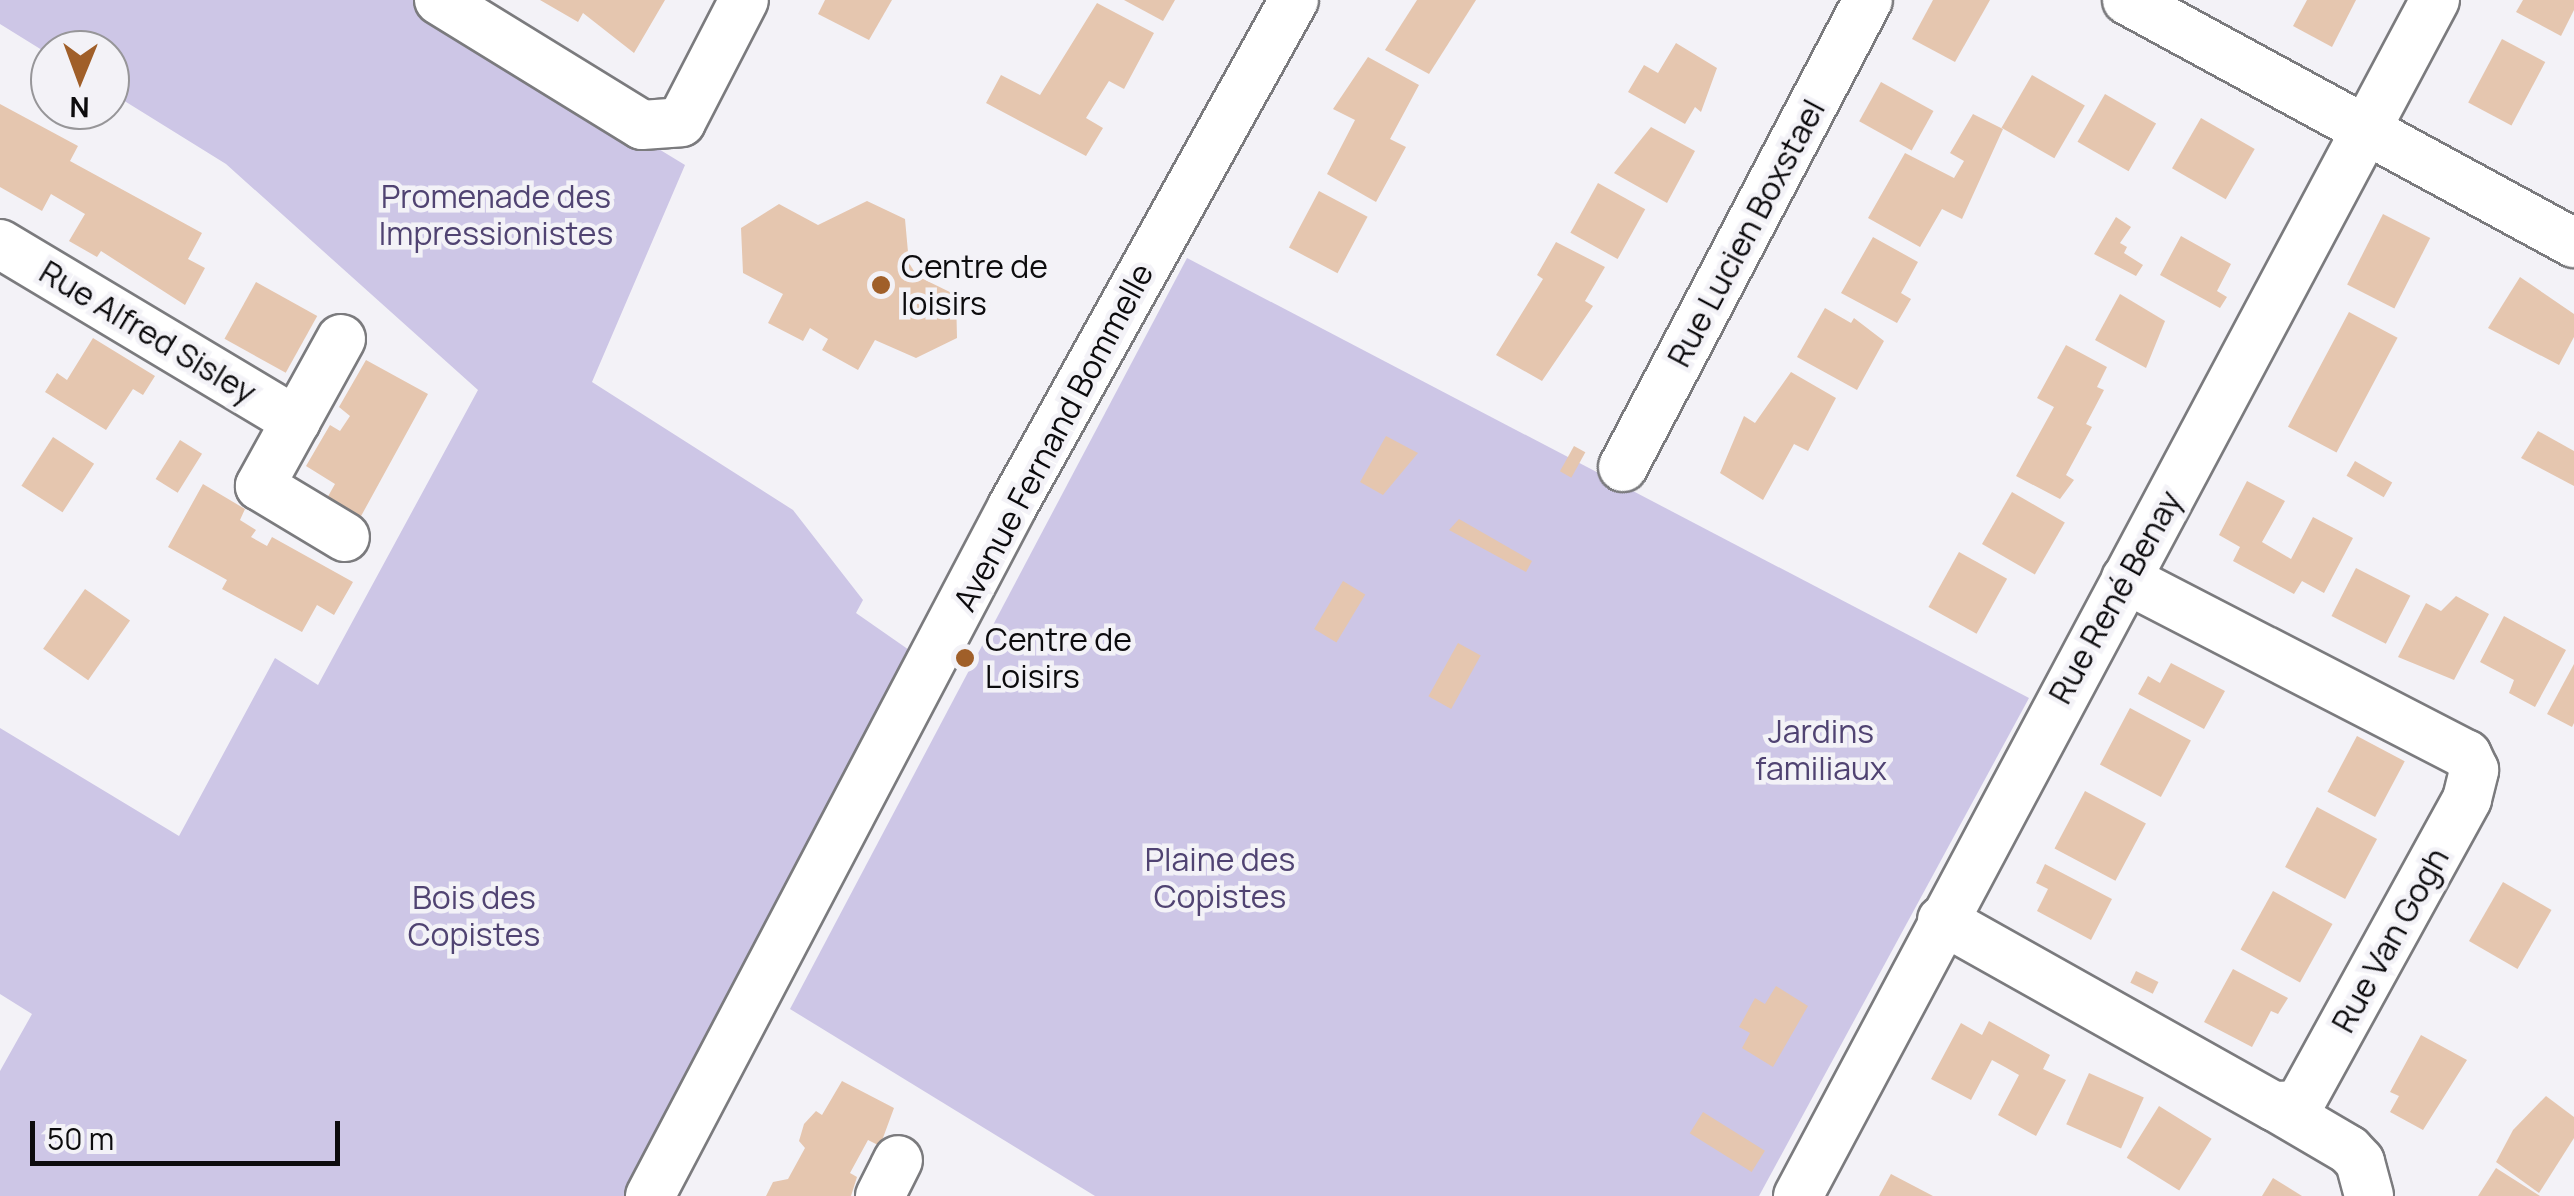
<!DOCTYPE html>
<meta charset="utf-8">
<style>
body{margin:0}
#map{position:relative;width:2574px;height:1196px;overflow:hidden;background:#f3f2f7;font-family:Manrope,sans-serif}
div>[style]{position:absolute}
[style*='--x']{left:calc(var(--x)*1px);top:calc(var(--y)*1px);width:calc(var(--w)*1px);rotate:calc(var(--a)*1deg)}
.green>*{inset:0;background:#cdc6e6}
.building>*{inset:0;background:#e5c6af;transform-origin:0 0}
.roads{filter:drop-shadow(2px 0 #7b7b7e) drop-shadow(-2px 0 #7b7b7e) drop-shadow(0 2px #7b7b7e) drop-shadow(0 -2px #7b7b7e)}
.street>*{height:48px;margin:-24px;padding:0 24px;transform-origin:24px;border-radius:24px;background:#fff}
.dots>*{width:28px;height:28px;translate:-50% -50%;box-sizing:border-box;border:5px solid #f3f2f7;border-radius:50%}
span{translate:-50% -50%;white-space:nowrap;text-align:center;line-height:1.15;-webkit-text-stroke:9px #f3f2f7;paint-order:stroke}
.park-label{font-size:32px;color:#504372}
.street-label{font-size:32px;color:#0c0b0d}
.poi-label{font-size:32px;color:#0c0b0d}
.left{translate:0 -50%;text-align:left}
.north{position:absolute;left:30px;top:30px;width:100px;height:100px;box-sizing:border-box;background:#f3f2f7;border:2px solid #979699;border-radius:50%;rotate:181deg;font-size:28px;font-weight:700;line-height:40px;text-align:center;color:#0c0b0d}
.north::after{content:'';display:block;margin:auto;width:35px;height:45px;background:#a05f29;clip-path:polygon(50% 0,100% 100%,50% 72%,0 100%)}
.scale{position:absolute;left:30px;top:1121px;width:310px;height:45px;box-sizing:border-box;border:5px solid #0c0b0d;border-top:0;padding-left:12px;font-size:30px;line-height:35px;white-space:nowrap;color:#0c0b0d;-webkit-text-stroke:8px #f3f2f7;paint-order:stroke}
</style>
<div id="map">
<div class="green">
<i style="clip-path:polygon(0 0,414px 0,685px 165px,592px 382px,793px 510px,863px 600px,856px 613px,922px 659px,642px 1196px,0 1196px,0 1071px,32px 1014px,0 994px,0 728px,179px 836px,275px 658px,318px 685px,478px 390px,226px 164px,110px 92px,110px 50px,50px 50px,50px 55px,0 24px)"></i>
<i style="clip-path:polygon(1187px 258px,2029px 698px,1759px 1196px,1095px 1196px,790px 1009px)"></i>
</div>
<div class="building">
<i style="clip-path:polygon(540px 0,665px 0,634px 53px,583px 13px,578px 22px)"></i>
<i style="clip-path:polygon(825px 0,892px 0,869px 40px,818px 14px)"></i>
<i style="clip-path:polygon(1124px 0,1175px 0,1163px 21px)"></i>
<i style="clip-path:polygon(1417px 0,1476px 0,1429px 74px,1385px 50px)"></i>
<i style="clip-path:polygon(1933px 0,1990px 0,1955px 62px,1912px 39px)"></i>
<i style="clip-path:polygon(2307px 0,2356px 0,2332px 47px,2293px 26px)"></i>
<i style="clip-path:polygon(2523px 0,2574px 0,2574px 10px,2561px 36px,2516px 12px)"></i>
<i style="clip-path:polygon(1097px 3px,1154px 33px,1124px 89px,1109px 81px,1086px 118px,1103px 128px,1086px 156px,986px 103px,1001px 75px,1040px 95px)"></i>
<i style="left:2502px;top:39px;width:49px;height:72px;rotate:28deg"></i>
<i style="clip-path:polygon(1676px 43px,1717px 68px,1701px 112px,1695px 107px,1685px 124px,1628px 92px,1644px 65px,1658px 73px)"></i>
<i style="clip-path:polygon(1368px 57px,1419px 85px,1390px 139px,1406px 147px,1376px 202px,1327px 174px,1355px 120px,1333px 109px)"></i>
<i style="left:2032px;top:75px;width:61px;height:61px;rotate:30deg"></i>
<i style="left:1881px;top:82px;width:60px;height:45px;rotate:29deg"></i>
<i style="left:2105px;top:94px;width:59px;height:55px;rotate:30deg"></i>
<i style="clip-path:polygon(0 104px,78px 146px,70px 161px,202px 233px,188px 259px,205px 268px,185px 305px,101px 251px,97px 257px,69px 241px,85px 214px,51px 194px,42px 211px,0 187px)"></i>
<i style="clip-path:polygon(1973px 114px,2003px 129px,1962px 219px,1942px 209px,1920px 247px,1868px 218px,1905px 153px,1954px 178px,1964px 161px,1950px 153px)"></i>
<i style="left:2201px;top:118px;width:62px;height:58px;rotate:30deg"></i>
<i style="clip-path:polygon(1651px 127px,1695px 151px,1667px 203px,1614px 173px)"></i>
<i style="left:1598px;top:183px;width:54px;height:57px;rotate:29deg"></i>
<i style="left:1319px;top:191px;width:55px;height:64px;rotate:28deg"></i>
<i style="clip-path:polygon(867px 201px,905px 219px,909px 263px,917px 276px,956px 295px,957px 338px,916px 358px,875px 340px,858px 370px,822px 350px,828px 339px,810px 328px,803px 341px,768px 323px,783px 294px,743px 273px,741px 228px,779px 204px,818px 225px)"></i>
<i style="left:2383px;top:214px;width:53px;height:79px;rotate:27deg"></i>
<i style="clip-path:polygon(2116px 217px,2131px 227px,2120px 243px,2127px 247px,2124px 253px,2143px 265px,2136px 276px,2094px 254px)"></i>
<i style="clip-path:polygon(2181px 236px,2231px 264px,2217px 291px,2227px 297px,2220px 308px,2160px 275px)"></i>
<i style="clip-path:polygon(1873px 237px,1918px 262px,1901px 293px,1911px 299px,1897px 323px,1841px 293px)"></i>
<i style="clip-path:polygon(1556px 242px,1605px 267px,1585px 301px,1593px 306px,1542px 381px,1496px 355px,1543px 279px,1537px 275px)"></i>
<i style="clip-path:polygon(2520px 277px,2574px 314px,2574px 337px,2559px 365px,2488px 328px)"></i>
<i style="left:256px;top:282px;width:70px;height:65px;rotate:29deg"></i>
<i style="clip-path:polygon(2120px 294px,2165px 321px,2146px 368px,2095px 340px)"></i>
<i style="clip-path:polygon(1825px 308px,1851px 323px,1854px 318px,1884px 341px,1857px 390px,1797px 357px)"></i>
<i style="left:2349px;top:312px;width:55px;height:130px;rotate:28deg"></i>
<i style="clip-path:polygon(93px 338px,155px 376px,143px 395px,133px 389px,106px 430px,45px 392px,57px 373px,67px 380px)"></i>
<i style="clip-path:polygon(2066px 345px,2107px 367px,2097px 387px,2104px 390px,2086px 424px,2092px 427px,2066px 475px,2074px 480px,2060px 499px,2016px 476px,2054px 407px,2037px 398px)"></i>
<i style="clip-path:polygon(366px 360px,428px 394px,360px 518px,326px 500px,335px 484px,306px 466px,330px 425px,340px 431px,350px 416px,339px 407px)"></i>
<i style="clip-path:polygon(1791px 372px,1836px 398px,1808px 451px,1794px 444px,1763px 500px,1720px 473px,1744px 416px,1755px 423px)"></i>
<i style="clip-path:polygon(2538px 431px,2574px 451px,2574px 486px,2521px 458px)"></i>
<i style="clip-path:polygon(1386px 436px,1418px 453px,1383px 495px,1360px 482px)"></i>
<i style="left:53px;top:437px;width:49px;height:58px;rotate:33deg"></i>
<i style="left:180px;top:440px;width:26px;height:46px;rotate:32deg"></i>
<i style="left:1574px;top:446px;width:13px;height:29px;rotate:29deg"></i>
<i style="left:2355px;top:461px;width:43px;height:17px;rotate:30deg"></i>
<i style="clip-path:polygon(2247px 481px,2285px 501px,2262px 542px,2291px 559px,2313px 517px,2353px 538px,2324px 593px,2302px 581px,2294px 594px,2233px 561px,2240px 547px,2219px 535px)"></i>
<i style="clip-path:polygon(203px 484px,245px 509px,240px 520px,256px 530px,251px 537px,267px 546px,272px 537px,353px 582px,334px 615px,317px 605px,302px 632px,222px 589px,227px 580px,168px 547px)"></i>
<i style="left:2012px;top:492px;width:61px;height:60px;rotate:30deg"></i>
<i style="clip-path:polygon(1459px 519px,1532px 561px,1526px 572px,1449px 530px)"></i>
<i style="left:1959px;top:552px;width:55px;height:63px;rotate:29deg"></i>
<i style="left:2356px;top:568px;width:61px;height:54px;rotate:27deg"></i>
<i style="left:1343px;top:581px;width:26px;height:56px;rotate:31deg"></i>
<i style="left:85px;top:589px;width:55px;height:73px;rotate:35deg"></i>
<i style="clip-path:polygon(2456px 596px,2489px 614px,2454px 680px,2398px 657px,2426px 603px,2441px 611px)"></i>
<i style="clip-path:polygon(2504px 616px,2566px 650px,2535px 707px,2509px 693px,2514px 680px,2480px 662px)"></i>
<i style="left:1458px;top:643px;width:26px;height:61px;rotate:29deg"></i>
<i style="clip-path:polygon(2171px 663px,2225px 691px,2204px 729px,2138px 694px,2148px 676px,2160px 683px)"></i>
<i style="clip-path:polygon(2574px 664px,2574px 723px,2572px 727px,2547px 714px)"></i>
<i style="left:2130px;top:708px;width:69px;height:64px;rotate:28deg"></i>
<i style="left:2357px;top:736px;width:54px;height:63px;rotate:28deg"></i>
<i style="left:2085px;top:791px;width:69px;height:65px;rotate:28deg"></i>
<i style="left:2317px;top:807px;width:68px;height:68px;rotate:28deg"></i>
<i style="clip-path:polygon(2045px 864px,2112px 899px,2091px 940px,2037px 911px,2048px 889px,2036px 883px)"></i>
<i style="left:2503px;top:882px;width:56px;height:68px;rotate:30deg"></i>
<i style="left:2273px;top:891px;width:68px;height:67px;rotate:29deg"></i>
<i style="clip-path:polygon(2233px 969px,2288px 998px,2278px 1014px,2271px 1011px,2252px 1047px,2204px 1022px)"></i>
<i style="left:2136px;top:971px;width:25px;height:13px;rotate:26deg"></i>
<i style="clip-path:polygon(1776px 986px,1808px 1006px,1773px 1067px,1742px 1048px,1750px 1033px,1739px 1027px,1755px 998px,1765px 1004px)"></i>
<i style="clip-path:polygon(1989px 1021px,2050px 1055px,2043px 1069px,2066px 1080px,2036px 1136px,1998px 1115px,2019px 1075px,2005px 1067px,1992px 1060px,1971px 1100px,1931px 1079px,1961px 1023px,1982px 1035px)"></i>
<i style="clip-path:polygon(2421px 1035px,2467px 1060px,2423px 1130px,2390px 1112px,2399px 1096px,2390px 1092px)"></i>
<i style="left:2089px;top:1073px;width:60px;height:56px;rotate:24deg"></i>
<i style="clip-path:polygon(842px 1081px,894px 1108px,880px 1146px,868px 1140px,850px 1173px,857px 1177px,851px 1196px,766px 1196px,773px 1182px,788px 1179px,805px 1148px,799px 1141px,804px 1124px,816px 1111px,822px 1115px)"></i>
<i style="clip-path:polygon(2546px 1096px,2574px 1117px,2574px 1138px,2539px 1193px,2496px 1162px,2513px 1130px)"></i>
<i style="left:2159px;top:1106px;width:62px;height:61px;rotate:32deg"></i>
<i style="left:1703px;top:1112px;width:73px;height:25px;rotate:32deg"></i>
<i style="clip-path:polygon(2496px 1168px,2540px 1196px,2478px 1196px)"></i>
<i style="clip-path:polygon(1891px 1174px,1933px 1196px,1879px 1196px)"></i>
<i style="clip-path:polygon(2273px 1178px,2302px 1196px,2262px 1196px)"></i>
</div>
<div class="roads">
<div class="street">
<i style="--x:439;--y:0;--w:238;--a:31.6"></i>
<i style="--x:642;--y:125;--w:39;--a:-4"></i>
<i style="--x:681;--y:122;--w:137;--a:-62.7"></i>
<i style="--x:2127;--y:0;--w:509;--a:28.53"></i>
<i style="--x:0;--y:244;--w:345;--a:30.9"></i>
<i style="--x:341;--y:339;--w:168;--a:118.9"></i>
<i style="--x:260;--y:486;--w:99;--a:31"></i>
<i style="--x:1623;--y:467;--w:527;--a:-62.32"></i>
<i style="--x:1942;--y:920;--w:381;--a:29.3"></i>
<i style="--x:2274;--y:1106;--w:25;--a:-2"></i>
<i style="--x:2299;--y:1105;--w:349;--a:-61.2"></i>
<i style="--x:2467;--y:799;--w:30;--a:-76"></i>
<i style="--x:2474;--y:770;--w:17;--a:-115"></i>
<i style="--x:2467;--y:755;--w:384;--a:-152.7"></i>
<i style="--x:2274;--y:1106;--w:87;--a:30.4"></i>
<i style="--x:2349;--y:1150;--w:16;--a:47"></i>
<i style="--x:2360;--y:1162;--w:35;--a:75"></i>
<i style="--x:650;--y:1196;--w:778;--a:-62.28"></i>
<i style="--x:1012;--y:507;--w:580;--a:-60.92"></i>
<i style="--x:880;--y:1196;--w:40;--a:-63.4"></i>
<i style="--x:1798;--y:1196;--w:1355;--a:-61.96"></i>
</div>
</div>
<div class="dots">
<i style="left:881px;top:285px;background:#a05f29"></i>
<i style="left:965px;top:658px;background:#a05f29"></i>
</div>
<div class="park-label">
<span style="left:496px;top:215px">Promenade des<br>Impressionistes</span>
<span style="left:1821px;top:750px">Jardins<br>familiaux</span>
<span style="left:1220px;top:878px">Plaine des<br>Copistes</span>
<span style="left:474px;top:916px">Bois des<br>Copistes</span>
</div>
<div class="street-label">
<span style="left:1746px;top:233px;rotate:-62deg">Rue Lucien Boxstael</span>
<span style="left:148px;top:332px;rotate:31deg">Rue Alfred Sisley</span>
<span style="left:1053px;top:437px;rotate:-62deg">Avenue Fernand Bommelle</span>
<span style="left:2115px;top:597px;rotate:-61deg">Rue René Benay</span>
<span style="left:2390px;top:940px;rotate:-61deg">Rue Van Gogh</span>
</div>
<div class="poi-label">
<span class="left" style="left:901px;top:285px">Centre de<br>loisirs</span>
<span class="left" style="left:985px;top:658px">Centre de<br>Loisirs</span>
</div>
<div class="north">N</div>
<div class="scale">50 m</div>
</div>
